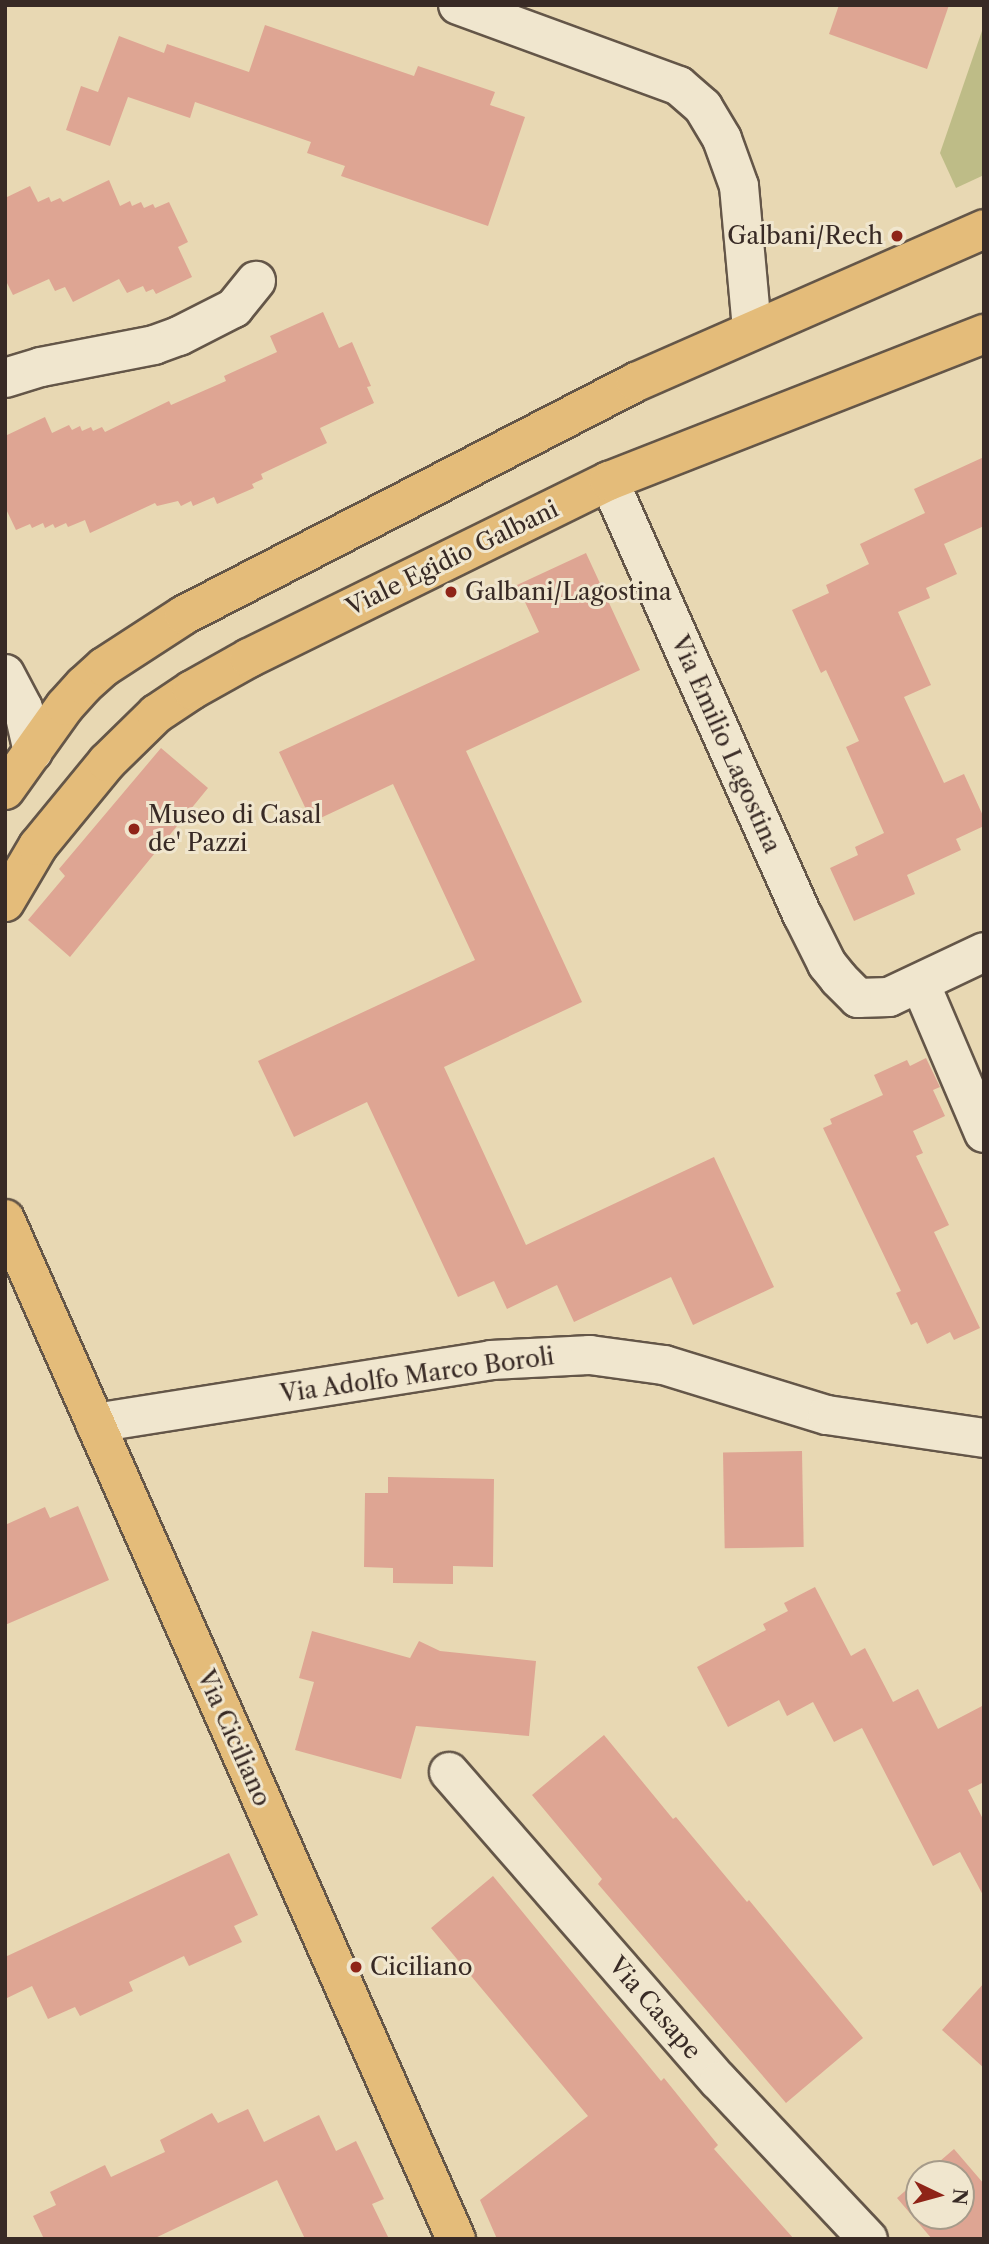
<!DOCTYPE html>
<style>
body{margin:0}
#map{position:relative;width:989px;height:2244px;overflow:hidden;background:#e8d8b3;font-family:"Libre Caslon Text",serif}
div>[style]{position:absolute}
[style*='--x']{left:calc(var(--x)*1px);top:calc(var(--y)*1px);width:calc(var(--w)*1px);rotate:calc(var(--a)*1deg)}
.green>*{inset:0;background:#bebc87}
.building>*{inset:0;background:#dea593;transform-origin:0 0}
.roads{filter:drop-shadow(2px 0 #645648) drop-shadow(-2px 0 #645648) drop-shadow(0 2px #645648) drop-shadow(0 -2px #645648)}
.minor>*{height:38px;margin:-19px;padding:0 19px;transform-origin:19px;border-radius:19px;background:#f0e6ce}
.primary>*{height:38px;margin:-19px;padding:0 19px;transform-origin:19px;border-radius:19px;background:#e4bc7a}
.dots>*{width:19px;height:19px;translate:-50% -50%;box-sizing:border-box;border:4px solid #f0e6ce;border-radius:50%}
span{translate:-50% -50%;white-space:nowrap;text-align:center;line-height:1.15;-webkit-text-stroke:6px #f0e6ce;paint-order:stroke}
.poi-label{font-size:24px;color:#382a25}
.right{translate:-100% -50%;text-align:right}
.left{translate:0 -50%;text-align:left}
.street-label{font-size:24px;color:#382a25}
.frame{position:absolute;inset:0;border:7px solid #382a25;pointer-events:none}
.north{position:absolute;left:905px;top:2160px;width:70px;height:70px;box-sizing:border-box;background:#f0e6ce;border:2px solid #a69b8a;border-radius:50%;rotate:95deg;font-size:19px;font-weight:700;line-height:28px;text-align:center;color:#382a25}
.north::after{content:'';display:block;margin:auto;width:24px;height:32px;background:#8f2418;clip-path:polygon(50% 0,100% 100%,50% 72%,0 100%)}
</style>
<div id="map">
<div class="green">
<i style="clip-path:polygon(984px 25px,984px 175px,956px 188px,940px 153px)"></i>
</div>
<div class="building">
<i style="clip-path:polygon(839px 5px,949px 5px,927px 69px,829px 34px)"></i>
<i style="clip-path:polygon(265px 25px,414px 76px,418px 66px,495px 92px,490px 105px,525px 117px,488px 226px,341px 176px,345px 166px,307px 153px,311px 142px,195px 102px,190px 118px,128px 97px,110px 146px,66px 130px,81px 86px,98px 92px,119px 36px,164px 53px,167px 44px,249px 72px)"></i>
<i style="clip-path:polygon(109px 180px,120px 206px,130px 201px,132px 206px,141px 202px,144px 208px,153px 204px,155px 208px,169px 202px,188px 242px,178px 247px,192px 277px,156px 294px,153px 289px,146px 292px,143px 286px,127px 293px,119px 279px,73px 302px,65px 287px,55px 291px,49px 279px,13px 295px,5px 279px,5px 198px,30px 186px,38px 202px,49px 197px,51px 202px,60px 198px,63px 202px)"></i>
<i style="clip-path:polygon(323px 312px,339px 348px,352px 342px,371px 386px,367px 387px,374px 403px,320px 428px,327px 443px,261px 474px,263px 479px,252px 484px,254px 488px,217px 504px,214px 497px,193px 506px,191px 501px,181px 506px,178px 501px,157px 506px,155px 503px,90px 533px,85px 520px,68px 527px,66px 523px,55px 528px,53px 524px,45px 528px,43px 523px,32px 528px,30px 524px,16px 530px,5px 507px,5px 436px,45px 417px,52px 433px,69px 425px,72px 430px,80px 426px,82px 431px,91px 427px,93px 431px,102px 427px,105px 432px,169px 401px,171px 405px,226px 381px,224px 376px,277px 352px,270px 336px)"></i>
<i style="clip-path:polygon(984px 457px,984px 526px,944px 544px,957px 574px,926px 588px,930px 598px,898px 612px,931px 685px,904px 697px,944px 783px,964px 774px,984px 818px,984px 826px,956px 839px,961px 850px,907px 875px,915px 894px,854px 921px,830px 868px,858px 855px,855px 847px,884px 833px,846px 747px,859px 741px,826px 670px,821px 673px,792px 610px,829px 593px,826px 585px,869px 564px,860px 544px,925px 513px,914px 489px)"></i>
<i style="clip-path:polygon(586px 553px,640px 670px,466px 751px,582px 1002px,444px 1067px,526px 1245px,714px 1157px,774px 1287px,693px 1325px,671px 1277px,574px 1322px,557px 1285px,507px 1309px,494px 1281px,458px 1297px,367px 1102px,294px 1137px,258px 1061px,475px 960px,393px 784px,312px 822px,279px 752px,539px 632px,517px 585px)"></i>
<i style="clip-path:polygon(161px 748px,208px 788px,70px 957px,28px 920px,65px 876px,59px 869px)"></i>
<i style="clip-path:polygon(926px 1058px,940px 1087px,933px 1090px,945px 1116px,913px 1131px,923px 1153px,916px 1156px,949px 1225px,934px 1232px,980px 1328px,954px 1340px,950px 1332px,927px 1344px,917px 1322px,911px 1325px,896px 1293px,901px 1291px,823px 1128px,832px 1124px,830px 1119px,883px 1095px,874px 1075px,907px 1060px,910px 1066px)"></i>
<i style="left:802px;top:1451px;width:96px;height:79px;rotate:89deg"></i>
<i style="clip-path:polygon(388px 1477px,494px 1479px,493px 1567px,453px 1566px,453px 1584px,393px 1583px,393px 1568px,364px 1567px,365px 1493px,388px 1493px)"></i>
<i style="clip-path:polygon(78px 1506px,109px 1580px,5px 1625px,5px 1525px,45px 1507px,50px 1518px)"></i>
<i style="clip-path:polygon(815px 1587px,851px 1656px,865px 1648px,893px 1702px,918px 1689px,938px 1729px,984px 1705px,984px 1782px,968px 1790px,984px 1821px,984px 1897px,960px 1852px,933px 1866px,862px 1728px,834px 1742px,813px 1702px,787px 1716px,779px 1700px,728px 1727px,697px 1667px,766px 1630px,763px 1624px,788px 1611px,784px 1603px)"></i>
<i style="clip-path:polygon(312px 1631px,410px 1658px,419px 1641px,440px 1651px,536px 1661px,529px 1736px,416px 1726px,401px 1779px,295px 1750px,314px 1682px,299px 1678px)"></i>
<i style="clip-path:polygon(604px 1735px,673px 1819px,676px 1817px,747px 1902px,749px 1900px,863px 2038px,786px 2103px,598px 1884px,602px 1879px,532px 1795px)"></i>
<i style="clip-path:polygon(229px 1853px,258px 1915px,234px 1926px,242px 1942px,189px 1966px,184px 1956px,129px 1982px,133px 1991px,80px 2016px,75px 2007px,48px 2019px,32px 1986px,5px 1999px,5px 1957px)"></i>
<i style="clip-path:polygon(493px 1876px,661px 2081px,664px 2078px,718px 2145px,714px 2149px,794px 2239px,497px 2239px,480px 2200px,588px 2116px,431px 1928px)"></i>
<i style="clip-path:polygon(984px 1983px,984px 2068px,942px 2030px)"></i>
<i style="clip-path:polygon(248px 2109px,264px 2142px,319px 2115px,336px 2151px,356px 2141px,384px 2199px,372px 2204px,389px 2239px,305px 2239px,277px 2180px,153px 2239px,44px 2239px,33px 2216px,56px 2205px,50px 2192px,105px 2165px,111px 2177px,165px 2152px,160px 2140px,212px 2113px,218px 2123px)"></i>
<i style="clip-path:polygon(954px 2149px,984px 2184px,984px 2239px,932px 2239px,897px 2198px,919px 2179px,919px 2216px,961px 2216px,961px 2174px,925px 2174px)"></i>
</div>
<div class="roads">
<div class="minor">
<i style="--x:458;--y:5;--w:235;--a:20.1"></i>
<i style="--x:679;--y:86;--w:32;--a:41"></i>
<i style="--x:703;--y:107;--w:37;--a:59"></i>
<i style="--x:722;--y:139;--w:50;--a:70.1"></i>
<i style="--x:739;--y:186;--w:144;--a:84.8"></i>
<i style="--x:5;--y:378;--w:38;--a:-17"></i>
<i style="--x:41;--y:367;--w:115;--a:-11"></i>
<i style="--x:154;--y:345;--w:27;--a:-20"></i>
<i style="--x:179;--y:336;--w:62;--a:-27"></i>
<i style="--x:234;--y:308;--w:35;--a:-51"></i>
<i style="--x:609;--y:481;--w:476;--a:66"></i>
<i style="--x:803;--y:916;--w:54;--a:63.4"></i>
<i style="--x:827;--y:964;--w:19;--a:51"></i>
<i style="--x:839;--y:979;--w:27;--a:45"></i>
<i style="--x:858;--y:998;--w:31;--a:-2"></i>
<i style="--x:889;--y:997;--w:105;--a:-25.3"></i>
<i style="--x:5;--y:674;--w:38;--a:62"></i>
<i style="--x:23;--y:708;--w:45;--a:77.2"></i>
<i style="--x:920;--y:983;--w:163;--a:66.9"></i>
<i style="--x:95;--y:1423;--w:401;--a:-9"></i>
<i style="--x:491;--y:1360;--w:99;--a:-2.9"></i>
<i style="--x:590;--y:1355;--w:75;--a:7.7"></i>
<i style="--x:664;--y:1365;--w:170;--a:17.1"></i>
<i style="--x:827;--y:1415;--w:159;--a:8.3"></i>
<i style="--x:449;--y:1772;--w:410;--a:48.9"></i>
<i style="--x:719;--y:2081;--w:217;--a:46.7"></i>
</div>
<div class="primary">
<i style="--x:5;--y:790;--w:103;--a:-54.5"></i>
<i style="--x:65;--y:706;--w:28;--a:-48"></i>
<i style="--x:84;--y:685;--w:27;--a:-42"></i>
<i style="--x:104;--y:667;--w:95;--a:-33"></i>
<i style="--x:184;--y:615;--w:509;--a:-27.27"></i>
<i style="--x:636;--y:382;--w:380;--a:-23.7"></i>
<i style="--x:5;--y:902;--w:65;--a:-59.5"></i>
<i style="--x:38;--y:846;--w:109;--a:-50.6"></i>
<i style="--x:107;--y:762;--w:69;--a:-44.4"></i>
<i style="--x:156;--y:714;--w:43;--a:-33.7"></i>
<i style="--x:192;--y:690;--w:65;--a:-29.3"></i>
<i style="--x:249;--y:658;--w:401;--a:-26.2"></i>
<i style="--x:609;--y:481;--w:403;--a:-21.4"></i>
<i style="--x:5;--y:1219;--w:1115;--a:66.15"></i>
</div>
</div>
<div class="dots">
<i style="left:897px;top:236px;background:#8f2418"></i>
<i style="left:451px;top:592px;background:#8f2418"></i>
<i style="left:134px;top:829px;background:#8f2418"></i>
<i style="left:356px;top:1967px;background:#8f2418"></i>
</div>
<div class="poi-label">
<span class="right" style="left:883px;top:236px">Galbani/Rech</span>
<span class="left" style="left:465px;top:592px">Galbani/Lagostina</span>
<span class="left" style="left:148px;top:829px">Museo di Casal<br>de' Pazzi</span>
<span class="left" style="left:370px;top:1967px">Ciciliano</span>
</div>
<div class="street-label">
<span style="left:452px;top:558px;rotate:-26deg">Viale Egidio Galbani</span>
<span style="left:726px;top:744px;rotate:66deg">Via Emilio Lagostina</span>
<span style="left:417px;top:1375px;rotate:-8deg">Via Adolfo Marco Boroli</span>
<span style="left:234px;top:1738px;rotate:66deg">Via Ciciliano</span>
<span style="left:655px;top:2008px;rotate:49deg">Via Casape</span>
</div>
<div class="frame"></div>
<div class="north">N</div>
</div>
